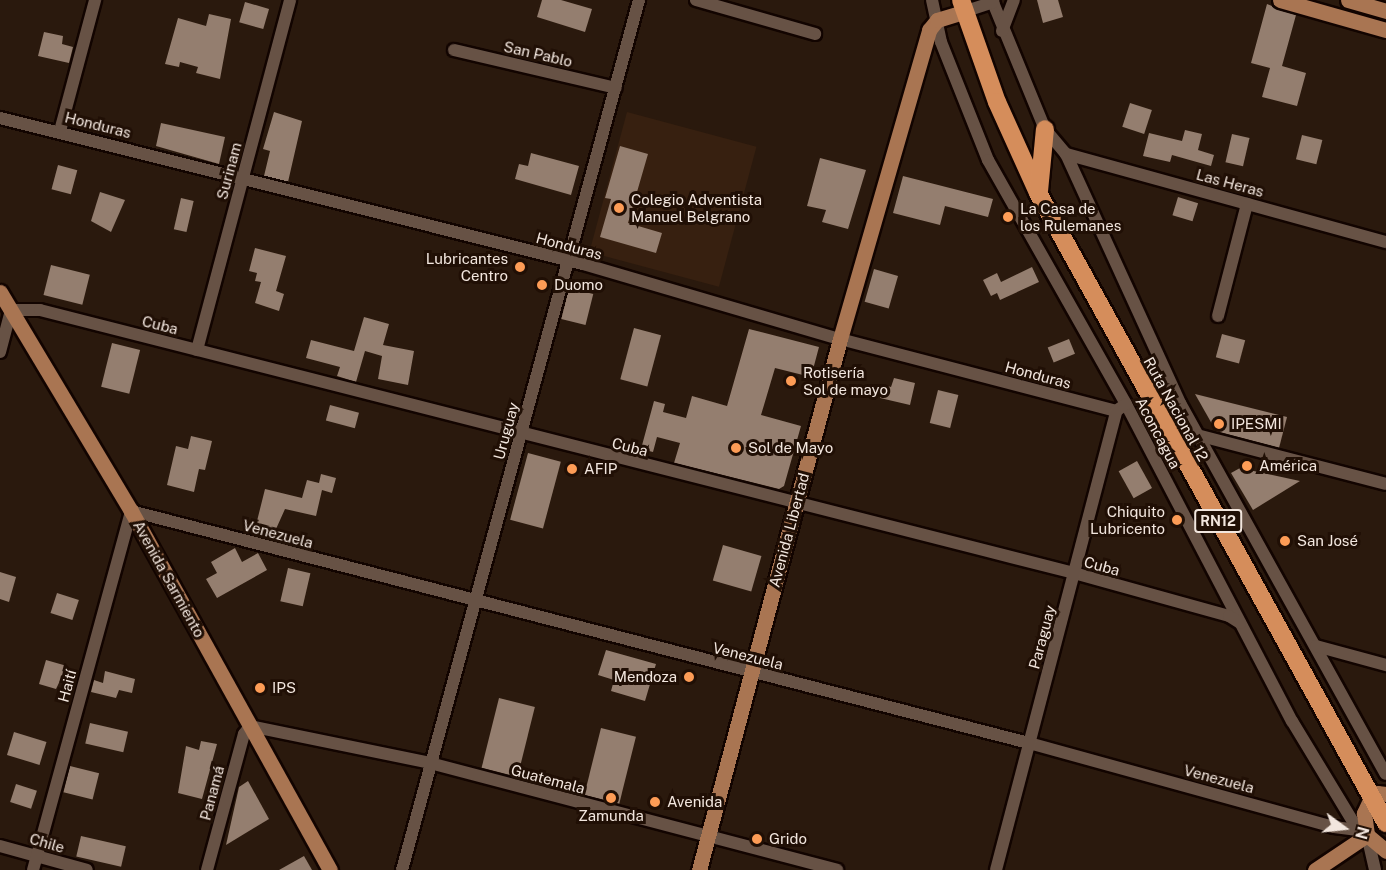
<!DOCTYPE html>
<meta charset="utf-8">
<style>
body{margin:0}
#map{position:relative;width:1386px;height:870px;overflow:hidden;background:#2a190d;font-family:"Public Sans",sans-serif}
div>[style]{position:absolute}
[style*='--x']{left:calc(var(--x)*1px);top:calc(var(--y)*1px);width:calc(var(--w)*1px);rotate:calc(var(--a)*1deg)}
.built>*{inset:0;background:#372010;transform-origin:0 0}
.building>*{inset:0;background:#947e6f;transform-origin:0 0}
.roads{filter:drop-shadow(2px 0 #120400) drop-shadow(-2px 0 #120400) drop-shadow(0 2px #120400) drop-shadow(0 -2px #120400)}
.minor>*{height:12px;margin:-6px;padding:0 6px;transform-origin:6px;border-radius:6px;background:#675245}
.major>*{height:15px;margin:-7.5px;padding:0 7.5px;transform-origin:7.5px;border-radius:7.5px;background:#a97552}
.highway>*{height:18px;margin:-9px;padding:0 9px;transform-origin:9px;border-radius:9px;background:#d58d5b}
.dots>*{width:16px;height:16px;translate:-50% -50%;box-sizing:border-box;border:3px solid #200f05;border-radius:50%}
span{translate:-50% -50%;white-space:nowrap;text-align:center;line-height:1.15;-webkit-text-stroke:6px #200f05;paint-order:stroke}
.shield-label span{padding:2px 4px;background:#200f05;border:2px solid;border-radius:4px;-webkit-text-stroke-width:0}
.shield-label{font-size:14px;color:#f2e6de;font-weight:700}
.street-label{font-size:15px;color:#f2e6de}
.poi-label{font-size:15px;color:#f2e6de}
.left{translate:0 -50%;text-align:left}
.right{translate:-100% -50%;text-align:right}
.north{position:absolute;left:1314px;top:798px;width:60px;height:60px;-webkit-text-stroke:4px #200f05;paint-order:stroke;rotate:105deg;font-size:16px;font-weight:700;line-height:24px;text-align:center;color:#f2e6de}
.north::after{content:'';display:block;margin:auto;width:21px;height:27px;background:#f2e6de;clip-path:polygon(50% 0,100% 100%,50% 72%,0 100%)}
</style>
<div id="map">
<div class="built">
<i style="left:627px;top:112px;width:134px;height:145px;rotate:15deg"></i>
</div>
<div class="building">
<i style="clip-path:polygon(542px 0,561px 0,592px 9px,585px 32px,537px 17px)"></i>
<i style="clip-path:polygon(1037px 0,1058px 0,1063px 17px,1043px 23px)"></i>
<i style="left:245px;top:2px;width:25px;height:21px;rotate:16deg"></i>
<i style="clip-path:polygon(1267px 4px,1296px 15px,1282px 66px,1306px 73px,1297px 106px,1262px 97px,1270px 68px,1251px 63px)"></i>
<i style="clip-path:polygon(209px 14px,231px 19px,220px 79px,196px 73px,198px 67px,180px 62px,179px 67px,165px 64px,178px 18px,206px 26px)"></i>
<i style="clip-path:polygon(44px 32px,63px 36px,62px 44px,73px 47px,69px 63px,38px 56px)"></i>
<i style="left:1130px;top:103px;width:23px;height:25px;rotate:18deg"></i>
<i style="clip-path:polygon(274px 112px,302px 121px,288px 182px,264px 176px,270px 151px,263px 149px)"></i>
<i style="clip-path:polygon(161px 123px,225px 137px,219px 164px,156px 146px)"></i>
<i style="clip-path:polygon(1185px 130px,1202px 134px,1198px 150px,1214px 155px,1211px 166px,1172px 155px,1170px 162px,1143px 156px,1149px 133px,1182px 141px)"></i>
<i style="left:1232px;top:134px;width:18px;height:29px;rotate:13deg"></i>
<i style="left:1302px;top:135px;width:21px;height:25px;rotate:14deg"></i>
<i style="clip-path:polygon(620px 146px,648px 154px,628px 223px,662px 233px,656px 253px,600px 237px,611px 199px,605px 198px)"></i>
<i style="clip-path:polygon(531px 153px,579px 166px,571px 195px,515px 179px,519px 164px,528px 166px)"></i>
<i style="clip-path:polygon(820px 158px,866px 170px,848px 229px,822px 222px,826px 210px,807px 206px)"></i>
<i style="left:58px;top:165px;width:20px;height:25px;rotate:15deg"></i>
<i style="clip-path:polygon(903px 176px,993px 199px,988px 217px,945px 206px,940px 225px,893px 213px)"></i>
<i style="clip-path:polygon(100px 192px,125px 200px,111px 232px,91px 221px)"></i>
<i style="left:1178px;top:197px;width:21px;height:19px;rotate:17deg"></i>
<i style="left:181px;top:198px;width:13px;height:32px;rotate:13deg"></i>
<i style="clip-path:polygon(255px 248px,286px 256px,276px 291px,284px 294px,279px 311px,255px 303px,261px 282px,255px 281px,257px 273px,249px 271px)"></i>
<i style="left:51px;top:265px;width:40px;height:31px;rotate:14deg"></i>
<i style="clip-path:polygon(1032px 267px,1039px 282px,1000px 300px,997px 293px,991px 296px,983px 280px,997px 273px,1001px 282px)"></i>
<i style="left:874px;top:269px;width:25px;height:34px;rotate:16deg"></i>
<i style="left:569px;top:288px;width:25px;height:32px;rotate:14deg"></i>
<i style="clip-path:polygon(364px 317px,389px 324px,383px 345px,414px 351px,408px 385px,378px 379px,382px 356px,365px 351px,356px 382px,337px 376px,340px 367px,306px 358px,311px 340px,354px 351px)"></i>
<i style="left:634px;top:328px;width:28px;height:53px;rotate:15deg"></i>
<i style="clip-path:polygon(749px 329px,819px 347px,811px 377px,775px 368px,761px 415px,801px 426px,784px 486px,779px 489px,674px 463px,680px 443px,657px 437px,653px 452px,641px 449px,654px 401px,665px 404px,663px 412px,686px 418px,692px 396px,727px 406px)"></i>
<i style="left:1222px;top:334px;width:24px;height:24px;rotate:15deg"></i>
<i style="left:1069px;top:339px;width:16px;height:23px;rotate:68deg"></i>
<i style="left:112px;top:343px;width:29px;height:45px;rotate:14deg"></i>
<i style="clip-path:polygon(894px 378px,915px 383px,910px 405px,880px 398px,883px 385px,891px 387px)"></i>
<i style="left:938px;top:390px;width:21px;height:34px;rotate:14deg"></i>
<i style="clip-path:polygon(1195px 394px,1287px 417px,1279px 448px,1216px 431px)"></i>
<i style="left:330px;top:405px;width:30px;height:16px;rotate:15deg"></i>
<i style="clip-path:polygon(191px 436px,212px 441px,205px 470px,199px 469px,194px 492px,167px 485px,176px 446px,188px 449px)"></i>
<i style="left:528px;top:453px;width:34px;height:69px;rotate:15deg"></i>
<i style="left:1137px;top:461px;width:31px;height:21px;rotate:61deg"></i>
<i style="clip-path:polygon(1240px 468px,1300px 481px,1253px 510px,1231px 473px)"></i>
<i style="clip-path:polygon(321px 474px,336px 478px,332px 493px,322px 490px,316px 516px,285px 509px,276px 529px,256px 525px,265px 489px,302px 498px,307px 480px,319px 483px)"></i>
<i style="left:723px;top:545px;width:40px;height:37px;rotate:16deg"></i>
<i style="clip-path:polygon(235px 548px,242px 562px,258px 553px,267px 570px,217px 598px,206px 579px,217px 573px,211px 562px)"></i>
<i style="left:288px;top:568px;width:23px;height:34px;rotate:13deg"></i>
<i style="clip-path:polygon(0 572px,16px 577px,9px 602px,0 599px)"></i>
<i style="left:57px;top:593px;width:23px;height:21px;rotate:18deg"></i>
<i style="clip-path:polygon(606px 650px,656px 664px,645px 701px,611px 691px,614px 680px,598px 675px)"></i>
<i style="clip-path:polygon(46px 660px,67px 666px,56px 689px,39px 684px)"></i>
<i style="clip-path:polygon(105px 671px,135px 679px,132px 693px,119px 690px,116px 698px,91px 692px,94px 680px,103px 683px)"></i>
<i style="left:499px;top:698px;width:37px;height:72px;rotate:14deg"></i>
<i style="left:90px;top:723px;width:39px;height:21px;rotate:13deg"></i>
<i style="left:601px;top:728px;width:36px;height:69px;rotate:14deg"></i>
<i style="left:14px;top:732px;width:34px;height:24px;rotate:17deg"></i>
<i style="clip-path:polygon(201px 741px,217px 744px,202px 799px,178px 793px,186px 746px,199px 750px)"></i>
<i style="left:70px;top:766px;width:30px;height:27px;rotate:14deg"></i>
<i style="clip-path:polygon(248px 781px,269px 819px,226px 845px,239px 787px)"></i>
<i style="left:16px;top:784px;width:22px;height:19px;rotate:18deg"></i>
<i style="left:81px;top:836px;width:46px;height:21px;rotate:13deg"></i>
<i style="clip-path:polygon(304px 856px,312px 870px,279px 870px)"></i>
</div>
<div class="roads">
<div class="minor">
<i style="--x:696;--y:0;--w:124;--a:15.9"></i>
<i style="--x:932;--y:0;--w:43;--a:77.9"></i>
<i style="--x:941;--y:42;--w:127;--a:68.3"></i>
<i style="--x:988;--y:160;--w:280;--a:60.5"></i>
<i style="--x:1126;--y:404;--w:358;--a:62.4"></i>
<i style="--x:1292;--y:721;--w:127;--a:58.8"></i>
<i style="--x:1358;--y:830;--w:10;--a:29"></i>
<i style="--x:1367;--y:835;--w:36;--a:77"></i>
<i style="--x:992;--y:0;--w:139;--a:67.7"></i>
<i style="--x:1045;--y:129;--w:33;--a:50"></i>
<i style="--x:1066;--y:154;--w:274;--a:65.4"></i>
<i style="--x:1180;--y:403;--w:424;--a:61"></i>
<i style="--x:963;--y:12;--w:32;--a:-18"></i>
<i style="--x:1002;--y:31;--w:33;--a:-69"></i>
<i style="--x:454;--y:50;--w:166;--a:13.2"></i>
<i style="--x:0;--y:118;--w:601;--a:14.06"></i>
<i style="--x:583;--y:264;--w:268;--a:16.3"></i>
<i style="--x:840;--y:339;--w:285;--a:14.6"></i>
<i style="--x:1116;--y:411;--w:12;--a:-35"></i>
<i style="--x:60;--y:131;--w:136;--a:-75"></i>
<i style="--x:1066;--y:154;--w:332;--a:15.4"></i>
<i style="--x:1218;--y:316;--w:116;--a:-75.5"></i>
<i style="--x:197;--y:350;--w:362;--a:-75.1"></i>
<i style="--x:0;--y:352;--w:43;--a:-75.3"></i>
<i style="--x:11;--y:310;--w:29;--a:0"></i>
<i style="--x:40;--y:310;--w:1067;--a:14.27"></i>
<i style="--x:1074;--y:573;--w:161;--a:15.5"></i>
<i style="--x:1229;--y:616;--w:13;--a:32"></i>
<i style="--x:1197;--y:435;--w:195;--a:14.5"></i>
<i style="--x:1316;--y:646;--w:73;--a:15.2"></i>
<i style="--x:0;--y:846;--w:90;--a:15.4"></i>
<i style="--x:33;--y:870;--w:372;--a:-74.7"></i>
<i style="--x:131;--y:511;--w:927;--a:14.49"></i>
<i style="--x:1029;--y:743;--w:316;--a:15.4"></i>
<i style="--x:1334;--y:827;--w:24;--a:7"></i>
<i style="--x:207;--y:870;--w:141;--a:-74.8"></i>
<i style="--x:244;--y:734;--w:10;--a:-53"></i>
<i style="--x:250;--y:726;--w:184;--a:11.6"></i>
<i style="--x:430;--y:763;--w:421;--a:14.7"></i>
<i style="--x:402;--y:870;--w:902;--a:-74.76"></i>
<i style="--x:996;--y:870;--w:474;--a:-75.3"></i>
</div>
<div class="major">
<i style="--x:1280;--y:0;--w:110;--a:15.8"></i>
<i style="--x:1348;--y:0;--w:40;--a:16"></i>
<i style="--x:0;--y:292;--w:255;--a:59.1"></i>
<i style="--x:131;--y:511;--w:410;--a:61"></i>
<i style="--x:1386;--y:794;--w:9;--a:-174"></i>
<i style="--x:1377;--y:793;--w:8;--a:140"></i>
<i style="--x:1371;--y:798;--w:17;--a:115"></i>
<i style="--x:1364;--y:813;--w:22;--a:82"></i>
<i style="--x:1367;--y:835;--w:25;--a:40"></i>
<i style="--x:699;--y:870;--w:549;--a:-75.13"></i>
<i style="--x:840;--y:339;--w:322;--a:-73.9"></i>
<i style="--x:929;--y:30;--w:13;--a:-51"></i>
<i style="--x:937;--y:20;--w:27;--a:-17"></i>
<i style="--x:1315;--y:870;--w:63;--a:-33.9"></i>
</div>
<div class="highway">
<i style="--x:961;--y:0;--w:108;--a:70.6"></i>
<i style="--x:997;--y:102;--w:100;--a:65.7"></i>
<i style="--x:1038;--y:193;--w:720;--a:61.08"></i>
<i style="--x:1039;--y:191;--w:62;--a:-84.5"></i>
</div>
</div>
<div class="dots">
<i style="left:619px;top:208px;background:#fd9c56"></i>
<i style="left:1008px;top:217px;background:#fd9c56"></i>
<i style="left:520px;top:267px;background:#fd9c56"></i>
<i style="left:542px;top:285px;background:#fd9c56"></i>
<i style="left:791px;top:381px;background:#fd9c56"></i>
<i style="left:1219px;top:424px;background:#fd9c56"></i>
<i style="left:736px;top:448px;background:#fd9c56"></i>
<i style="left:1247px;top:466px;background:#fd9c56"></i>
<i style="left:572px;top:469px;background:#fd9c56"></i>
<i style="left:1177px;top:520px;background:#fd9c56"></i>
<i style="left:1285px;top:541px;background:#fd9c56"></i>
<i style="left:689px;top:677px;background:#fd9c56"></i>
<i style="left:260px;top:688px;background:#fd9c56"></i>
<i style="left:611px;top:798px;background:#fd9c56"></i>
<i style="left:655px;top:802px;background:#fd9c56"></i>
<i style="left:757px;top:839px;background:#fd9c56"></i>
</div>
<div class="shield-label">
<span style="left:1218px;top:521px">RN12</span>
</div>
<div class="street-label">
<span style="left:538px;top:54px;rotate:13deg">San Pablo</span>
<span style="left:98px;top:125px;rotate:14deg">Honduras</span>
<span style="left:229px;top:171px;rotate:-75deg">Surinam</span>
<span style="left:1230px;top:183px;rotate:15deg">Las Heras</span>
<span style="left:569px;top:246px;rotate:15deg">Honduras</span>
<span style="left:160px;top:325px;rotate:14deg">Cuba</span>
<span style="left:1038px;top:375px;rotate:15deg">Honduras</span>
<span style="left:1176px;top:409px;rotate:61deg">Ruta Nacional 12</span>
<span style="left:506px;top:431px;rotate:-75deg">Uruguay</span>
<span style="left:1158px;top:433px;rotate:62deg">Aconcagua</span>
<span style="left:630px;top:447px;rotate:14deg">Cuba</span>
<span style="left:789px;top:530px;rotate:-75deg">Avenida Libertad</span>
<span style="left:278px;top:534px;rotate:15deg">Venezuela</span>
<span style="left:1102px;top:566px;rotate:15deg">Cuba</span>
<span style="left:169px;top:579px;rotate:61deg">Avenida Sarmiento</span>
<span style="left:1042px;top:637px;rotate:-75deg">Paraguay</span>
<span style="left:748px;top:656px;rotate:14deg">Venezuela</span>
<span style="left:67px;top:686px;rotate:-75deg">Haití</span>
<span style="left:548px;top:779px;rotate:15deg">Guatemala</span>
<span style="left:1219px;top:779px;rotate:15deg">Venezuela</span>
<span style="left:212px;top:793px;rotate:-75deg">Panamá</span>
<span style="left:47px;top:843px;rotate:16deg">Chile</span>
</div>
<div class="poi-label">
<span class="left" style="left:631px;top:208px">Colegio Adventista<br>Manuel Belgrano</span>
<span class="left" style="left:1020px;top:217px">La Casa de<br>los Rulemanes</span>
<span class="right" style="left:508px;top:267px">Lubricantes<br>Centro</span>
<span class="left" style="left:554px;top:285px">Duomo</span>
<span class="left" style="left:803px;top:381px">Rotisería<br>Sol de mayo</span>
<span class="left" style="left:1231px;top:424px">IPESMI</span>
<span class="left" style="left:748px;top:448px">Sol de Mayo</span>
<span class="left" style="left:1259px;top:466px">América</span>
<span class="left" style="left:584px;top:469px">AFIP</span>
<span class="right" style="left:1165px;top:520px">Chiquito<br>Lubricento</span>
<span class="left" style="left:1297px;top:541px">San José</span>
<span class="right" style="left:677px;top:677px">Mendoza</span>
<span class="left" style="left:272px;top:688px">IPS</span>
<span class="left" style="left:667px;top:802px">Avenida</span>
<span style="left:611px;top:816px">Zamunda</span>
<span class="left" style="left:769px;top:839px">Grido</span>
</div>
<div class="north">N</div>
</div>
